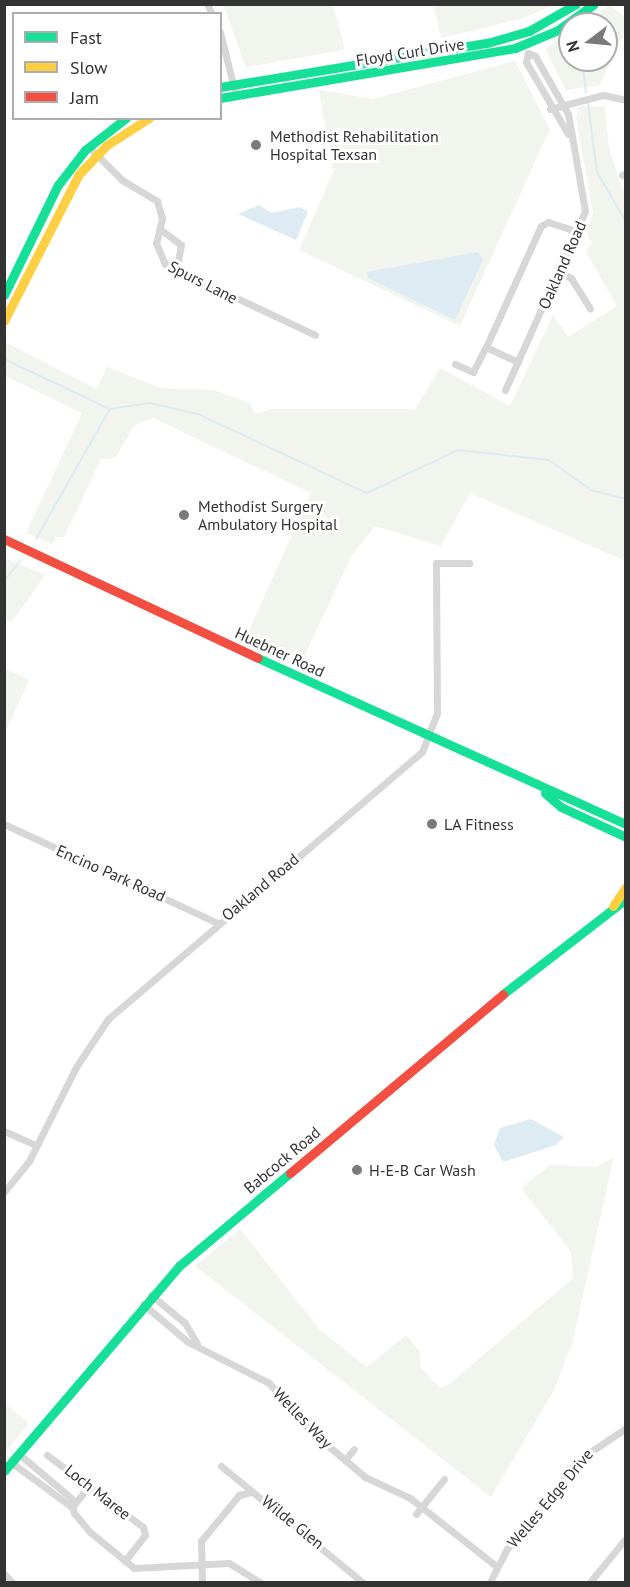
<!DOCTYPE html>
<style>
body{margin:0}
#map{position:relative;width:630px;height:1587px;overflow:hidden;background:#fff;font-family:"PT Sans",sans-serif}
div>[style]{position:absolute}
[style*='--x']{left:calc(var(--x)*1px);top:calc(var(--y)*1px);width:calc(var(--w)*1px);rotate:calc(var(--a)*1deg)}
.green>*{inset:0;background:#f1f5ed}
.water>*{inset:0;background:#ddebf3}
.stream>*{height:2px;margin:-1px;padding:0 1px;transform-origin:1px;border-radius:1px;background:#ddebf3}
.street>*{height:7px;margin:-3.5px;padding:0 3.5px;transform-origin:3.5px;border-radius:3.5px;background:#d7d7d7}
.fast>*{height:9px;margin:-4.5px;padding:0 4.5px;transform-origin:4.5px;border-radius:4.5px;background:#16e098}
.slow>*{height:9px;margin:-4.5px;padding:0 4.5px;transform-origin:4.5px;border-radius:4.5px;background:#ffcf43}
.jam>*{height:9px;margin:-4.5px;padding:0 4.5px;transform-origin:4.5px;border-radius:4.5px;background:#f24e42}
.dots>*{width:16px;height:16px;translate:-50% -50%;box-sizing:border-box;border:3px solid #fff;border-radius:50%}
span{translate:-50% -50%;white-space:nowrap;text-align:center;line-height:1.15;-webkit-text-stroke:6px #fff;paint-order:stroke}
.street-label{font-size:16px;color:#333}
.poi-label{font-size:16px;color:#333}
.left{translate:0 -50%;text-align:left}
.frame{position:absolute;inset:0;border:6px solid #333;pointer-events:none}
.legend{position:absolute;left:12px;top:12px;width:210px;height:108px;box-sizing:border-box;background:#fff;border:2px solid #adadad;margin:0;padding:8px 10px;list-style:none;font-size:18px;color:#333}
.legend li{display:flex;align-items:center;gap:12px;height:30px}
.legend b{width:30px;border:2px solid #adadad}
.north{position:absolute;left:558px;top:12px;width:60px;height:60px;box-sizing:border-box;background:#fff;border:2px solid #adadad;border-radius:50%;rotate:254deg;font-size:16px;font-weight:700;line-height:24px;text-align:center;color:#333}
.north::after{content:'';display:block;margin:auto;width:21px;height:27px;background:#7a7a7a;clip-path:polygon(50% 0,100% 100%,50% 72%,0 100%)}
</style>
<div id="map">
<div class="green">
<i style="clip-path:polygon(223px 5px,333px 5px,345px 50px,246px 67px)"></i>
<i style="clip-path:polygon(434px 5px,434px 4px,554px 5px,521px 19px,441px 38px)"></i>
<i style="clip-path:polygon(609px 5px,625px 17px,625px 31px,600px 85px,566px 90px,545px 49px,570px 32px,570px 60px,606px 60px,606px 24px,582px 24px)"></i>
<i style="clip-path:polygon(515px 61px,550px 129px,460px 326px,299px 250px,333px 172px,319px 90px,373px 99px)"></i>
<i style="clip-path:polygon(579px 106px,605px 107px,609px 149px,625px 195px,625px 561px,470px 493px,441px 546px,375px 526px,352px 555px,302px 661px,247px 635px,311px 493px,153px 418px,135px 425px,115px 458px,101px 459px,64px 537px,56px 537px,52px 544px,26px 533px,82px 413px,5px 376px,5px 342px,96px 389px,107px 367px,161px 388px,214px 390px,250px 403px,255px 414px,273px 409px,415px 409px,440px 368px,510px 406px,553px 315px,568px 337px,617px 306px,586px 252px,592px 243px,587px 234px,593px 212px,576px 119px)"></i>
<i style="clip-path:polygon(5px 558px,45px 575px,12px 622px,5px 619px)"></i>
<i style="clip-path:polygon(5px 668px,29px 680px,5px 733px)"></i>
<i style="clip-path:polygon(614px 1157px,572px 1344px,554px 1390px,491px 1497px,195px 1266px,240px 1229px,320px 1330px,367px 1367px,406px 1335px,420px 1352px,421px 1368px,439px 1387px,447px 1386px,573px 1278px,571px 1252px,521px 1188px,550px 1165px,596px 1167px)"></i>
<i style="clip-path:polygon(5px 1404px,29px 1423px,5px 1453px)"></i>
</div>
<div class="water">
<i style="clip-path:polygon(259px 205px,272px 213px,300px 207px,308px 212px,296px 240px,238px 214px)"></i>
<i style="clip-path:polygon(478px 252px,483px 260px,455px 320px,368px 278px,367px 272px)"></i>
<i style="clip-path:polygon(531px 1119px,564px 1137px,556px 1145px,503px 1162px,494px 1145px,500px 1128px)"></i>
</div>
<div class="stream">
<i style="--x:582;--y:60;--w:33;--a:83"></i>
<i style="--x:588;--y:103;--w:70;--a:82.6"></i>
<i style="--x:597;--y:172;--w:58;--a:59.9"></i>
<i style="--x:4;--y:359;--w:117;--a:25.3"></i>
<i style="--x:626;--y:430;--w:68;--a:90"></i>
<i style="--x:36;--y:539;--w:150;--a:-60.4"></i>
<i style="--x:110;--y:409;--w:40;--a:-8.5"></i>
<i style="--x:150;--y:403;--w:49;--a:12.9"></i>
<i style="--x:198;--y:414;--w:187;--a:25.1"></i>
<i style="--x:367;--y:493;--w:101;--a:-25.3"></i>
<i style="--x:458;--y:450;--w:92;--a:6.3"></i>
<i style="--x:549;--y:460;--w:52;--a:35.5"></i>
<i style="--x:591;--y:490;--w:36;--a:14"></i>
<i style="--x:4;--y:581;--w:26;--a:-51"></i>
</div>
<div class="street">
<i style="--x:207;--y:4;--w:11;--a:63"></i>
<i style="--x:220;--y:32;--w:66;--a:76"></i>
<i style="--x:528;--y:53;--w:9;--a:103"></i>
<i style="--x:526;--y:62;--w:83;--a:59.7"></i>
<i style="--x:550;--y:109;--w:55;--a:-14.8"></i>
<i style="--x:603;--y:95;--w:24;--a:12"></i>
<i style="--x:89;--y:147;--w:47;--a:45"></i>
<i style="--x:122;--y:180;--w:41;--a:31"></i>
<i style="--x:157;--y:201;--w:18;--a:74"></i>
<i style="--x:162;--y:218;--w:26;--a:103"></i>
<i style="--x:156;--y:243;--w:23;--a:67"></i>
<i style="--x:165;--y:264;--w:166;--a:25.3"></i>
<i style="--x:622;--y:175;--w:4;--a:-27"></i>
<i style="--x:160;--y:229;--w:26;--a:37"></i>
<i style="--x:181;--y:245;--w:26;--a:101"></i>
<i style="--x:560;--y:272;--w:13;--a:29"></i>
<i style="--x:571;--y:278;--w:36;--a:58"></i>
<i style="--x:518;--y:362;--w:35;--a:-155"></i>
<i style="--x:486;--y:347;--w:133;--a:-65.6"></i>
<i style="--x:541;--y:226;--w:8;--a:-30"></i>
<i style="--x:548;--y:222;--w:33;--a:18"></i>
<i style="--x:455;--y:364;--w:20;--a:24"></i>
<i style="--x:473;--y:372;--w:28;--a:-63"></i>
<i style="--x:505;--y:390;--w:196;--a:-65.9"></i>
<i style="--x:585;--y:211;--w:98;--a:-99.9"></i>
<i style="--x:568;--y:114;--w:67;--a:-119.6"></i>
<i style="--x:535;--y:56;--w:8;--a:-157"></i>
<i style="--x:445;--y:563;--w:24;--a:0"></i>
<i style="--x:4;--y:824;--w:235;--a:24.9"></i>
<i style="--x:4;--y:1131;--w:36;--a:24"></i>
<i style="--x:4;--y:1192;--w:40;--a:-51"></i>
<i style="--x:29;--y:1161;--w:105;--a:-63.4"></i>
<i style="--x:76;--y:1067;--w:58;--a:-56.3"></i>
<i style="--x:108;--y:1019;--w:412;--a:-40.4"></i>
<i style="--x:422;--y:752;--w:42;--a:-69"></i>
<i style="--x:437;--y:713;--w:150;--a:-90.4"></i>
<i style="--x:436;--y:563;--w:33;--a:0"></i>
<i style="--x:151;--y:1295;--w:44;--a:39.5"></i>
<i style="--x:185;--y:1323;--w:24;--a:60"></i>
<i style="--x:143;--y:1304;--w:59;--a:40.2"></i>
<i style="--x:188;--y:1342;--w:91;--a:26.8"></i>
<i style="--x:269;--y:1383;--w:65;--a:48.7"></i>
<i style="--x:312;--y:1432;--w:70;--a:40.3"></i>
<i style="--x:365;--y:1477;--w:50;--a:25"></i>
<i style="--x:410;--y:1498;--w:110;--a:38.3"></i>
<i style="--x:19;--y:1454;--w:68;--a:40.2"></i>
<i style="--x:71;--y:1498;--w:15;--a:79"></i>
<i style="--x:74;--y:1513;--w:25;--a:50"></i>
<i style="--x:90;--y:1532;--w:57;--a:39.3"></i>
<i style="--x:134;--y:1568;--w:95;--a:-3"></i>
<i style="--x:229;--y:1563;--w:36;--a:32"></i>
<i style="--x:47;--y:1455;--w:120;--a:36.9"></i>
<i style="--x:143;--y:1527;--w:8;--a:76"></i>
<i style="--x:145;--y:1535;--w:33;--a:128"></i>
<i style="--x:345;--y:1460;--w:14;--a:-51"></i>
<i style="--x:12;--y:1463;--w:74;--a:36.3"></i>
<i style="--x:221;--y:1466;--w:183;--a:39.4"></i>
<i style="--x:72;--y:1507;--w:27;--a:-51"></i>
<i style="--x:416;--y:1514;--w:45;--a:-51.3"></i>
<i style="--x:4;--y:1574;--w:11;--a:45"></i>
<i style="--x:202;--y:1582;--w:41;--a:-91.4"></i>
<i style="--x:201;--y:1541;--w:60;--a:-50.4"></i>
<i style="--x:239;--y:1495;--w:12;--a:-14"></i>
<i style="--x:490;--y:1582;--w:37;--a:-63"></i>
<i style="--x:507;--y:1549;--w:116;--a:-51"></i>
<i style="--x:580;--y:1459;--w:55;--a:-34"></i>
<i style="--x:590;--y:1582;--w:57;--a:-50.7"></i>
</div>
<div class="fast">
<i style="--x:220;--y:87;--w:271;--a:-9.4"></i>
<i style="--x:487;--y:43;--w:44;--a:-15.9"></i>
<i style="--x:529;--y:31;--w:54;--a:-29.9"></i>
<i style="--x:220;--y:98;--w:299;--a:-9.6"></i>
<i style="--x:515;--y:48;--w:47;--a:-22.7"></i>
<i style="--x:558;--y:30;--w:44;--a:-35.8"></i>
<i style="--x:4;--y:295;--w:123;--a:-63.9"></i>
<i style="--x:58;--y:185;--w:44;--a:-52.4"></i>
<i style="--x:85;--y:150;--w:52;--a:-38"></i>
<i style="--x:258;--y:658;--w:404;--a:24.3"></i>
<i style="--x:545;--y:793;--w:21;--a:41"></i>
<i style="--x:561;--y:807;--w:72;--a:24.8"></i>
<i style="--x:503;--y:994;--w:155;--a:-37.7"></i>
<i style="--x:4;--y:1471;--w:270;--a:-49.5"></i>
<i style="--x:179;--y:1266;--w:145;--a:-40"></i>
</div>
<div class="slow">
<i style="--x:4;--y:321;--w:165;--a:-63"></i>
<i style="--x:79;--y:174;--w:40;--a:-46"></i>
<i style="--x:107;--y:145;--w:50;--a:-32.7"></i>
<i style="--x:613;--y:906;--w:23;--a:-56"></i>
</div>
<div class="jam">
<i style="--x:4;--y:539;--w:280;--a:25.1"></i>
<i style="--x:290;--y:1173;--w:278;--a:-40"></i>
</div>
<div class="dots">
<i style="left:256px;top:145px;background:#7a7a7a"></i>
<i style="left:184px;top:515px;background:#7a7a7a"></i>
<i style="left:432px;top:824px;background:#7a7a7a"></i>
<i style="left:357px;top:1170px;background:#7a7a7a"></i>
</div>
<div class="street-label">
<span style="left:410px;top:52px;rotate:-9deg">Floyd Curl Drive</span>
<span style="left:562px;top:265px;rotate:-66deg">Oakland Road</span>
<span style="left:203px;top:282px;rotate:27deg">Spurs Lane</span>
<span style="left:280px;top:652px;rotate:25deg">Huebner Road</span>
<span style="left:111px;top:873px;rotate:24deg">Encino Park Road</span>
<span style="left:260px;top:887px;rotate:-40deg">Oakland Road</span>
<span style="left:282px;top:1160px;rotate:-40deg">Babcock Road</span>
<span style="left:303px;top:1418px;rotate:46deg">Welles Way</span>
<span style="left:98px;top:1492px;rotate:38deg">Loch Maree</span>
<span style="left:550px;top:1498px;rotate:-50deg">Welles Edge Drive</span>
<span style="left:293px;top:1522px;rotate:39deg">Wilde Glen</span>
</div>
<div class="poi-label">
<span class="left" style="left:270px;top:145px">Methodist Rehabilitation<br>Hospital Texsan</span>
<span class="left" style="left:198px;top:515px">Methodist Surgery<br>Ambulatory Hospital</span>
<span class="left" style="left:444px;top:824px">LA Fitness</span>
<span class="left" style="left:369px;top:1170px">H-E-B Car Wash</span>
</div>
<div class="frame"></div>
<ul class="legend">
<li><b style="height:8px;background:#16e098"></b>Fast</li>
<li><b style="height:8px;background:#ffcf43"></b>Slow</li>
<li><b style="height:8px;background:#f24e42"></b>Jam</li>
</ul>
<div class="north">N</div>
</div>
